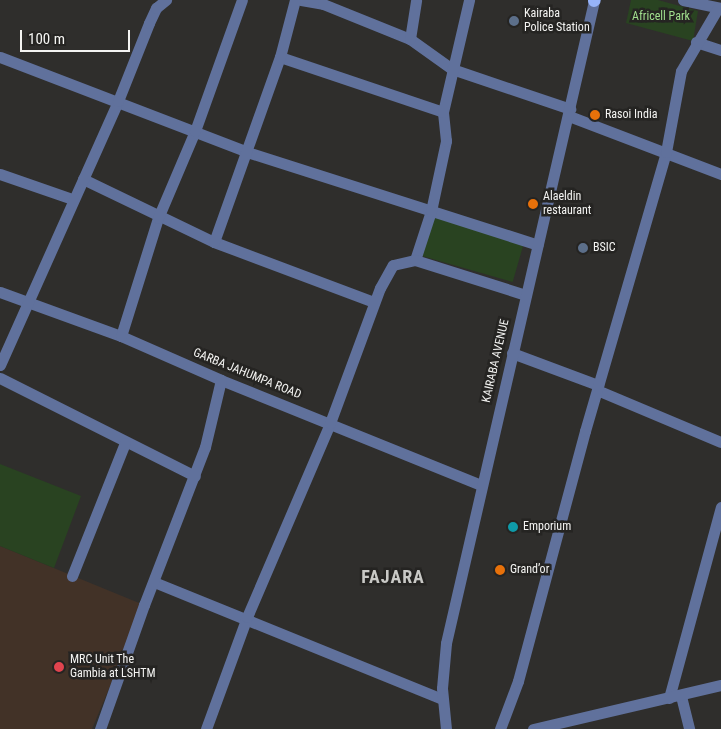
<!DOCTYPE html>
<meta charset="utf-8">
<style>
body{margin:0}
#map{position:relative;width:721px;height:729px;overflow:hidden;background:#2f2e2c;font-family:"Roboto Condensed",sans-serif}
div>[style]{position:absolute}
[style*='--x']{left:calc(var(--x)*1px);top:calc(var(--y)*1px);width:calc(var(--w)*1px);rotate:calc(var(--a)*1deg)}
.medical>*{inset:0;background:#423227}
.green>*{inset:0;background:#294321;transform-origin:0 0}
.minor>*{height:11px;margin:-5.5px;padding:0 5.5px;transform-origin:5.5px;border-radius:5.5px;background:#60719c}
.major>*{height:12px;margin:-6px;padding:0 6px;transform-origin:6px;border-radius:6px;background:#97b4fa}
.dots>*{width:14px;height:14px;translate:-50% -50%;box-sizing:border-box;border:2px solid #252422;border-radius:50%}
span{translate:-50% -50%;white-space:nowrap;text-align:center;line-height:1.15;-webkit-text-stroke:5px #252422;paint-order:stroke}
.poi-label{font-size:12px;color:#f4f4f2}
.left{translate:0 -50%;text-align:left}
.park-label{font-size:12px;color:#a1df8e}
.street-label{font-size:12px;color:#f4f4f2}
.district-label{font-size:18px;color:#c9c9c6;font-weight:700;letter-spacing:1px}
.scale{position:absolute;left:20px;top:30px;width:110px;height:22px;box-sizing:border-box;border:2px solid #f4f4f2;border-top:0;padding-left:6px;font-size:15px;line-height:18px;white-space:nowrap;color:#f4f4f2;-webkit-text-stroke:4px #252422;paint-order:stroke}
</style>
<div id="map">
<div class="medical">
<i style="clip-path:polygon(0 546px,144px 605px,92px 729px,0 729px)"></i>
</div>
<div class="green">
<i style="clip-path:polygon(631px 0,658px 0,698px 11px,693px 41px,626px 23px)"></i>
<i style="left:431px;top:215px;width:97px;height:42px;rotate:16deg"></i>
<i style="clip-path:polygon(0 464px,81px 496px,54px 568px,0 546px)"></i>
</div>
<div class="minor">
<i style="--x:301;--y:0;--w:22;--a:10"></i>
<i style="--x:323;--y:4;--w:94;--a:21.9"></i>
<i style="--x:410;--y:39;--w:52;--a:35.5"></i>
<i style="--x:452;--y:69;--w:125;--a:18.7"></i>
<i style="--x:683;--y:0;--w:39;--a:12"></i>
<i style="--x:410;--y:39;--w:39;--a:-81"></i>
<i style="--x:696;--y:42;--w:26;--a:18"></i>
<i style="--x:0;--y:57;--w:265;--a:21"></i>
<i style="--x:247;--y:152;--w:305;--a:17.7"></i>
<i style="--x:280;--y:57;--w:172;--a:18.6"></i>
<i style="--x:569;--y:116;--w:163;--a:20.9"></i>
<i style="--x:0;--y:174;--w:76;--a:19.1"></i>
<i style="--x:83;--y:179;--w:145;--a:25.7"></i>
<i style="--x:214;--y:242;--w:171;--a:20.6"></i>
<i style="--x:214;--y:242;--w:196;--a:-70.4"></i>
<i style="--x:280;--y:57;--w:59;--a:-75.3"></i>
<i style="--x:415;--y:260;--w:52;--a:-71.9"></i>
<i style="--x:431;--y:211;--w:72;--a:-77.9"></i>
<i style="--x:446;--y:141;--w:29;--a:-96"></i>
<i style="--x:443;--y:112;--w:115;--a:-76.9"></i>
<i style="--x:0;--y:292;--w:129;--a:20"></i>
<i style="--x:121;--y:336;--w:109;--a:23.7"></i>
<i style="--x:221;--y:380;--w:280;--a:22"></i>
<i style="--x:121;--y:336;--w:124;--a:-72.6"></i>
<i style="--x:158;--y:218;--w:95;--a:-67"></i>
<i style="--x:195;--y:131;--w:139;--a:-70.3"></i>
<i style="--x:512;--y:353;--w:92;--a:20.4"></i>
<i style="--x:0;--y:365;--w:289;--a:-65.9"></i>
<i style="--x:118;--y:101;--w:84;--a:-68.3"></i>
<i style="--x:149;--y:23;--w:17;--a:-65"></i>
<i style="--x:156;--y:8;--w:13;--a:-39"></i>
<i style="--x:0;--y:378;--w:218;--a:26.7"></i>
<i style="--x:597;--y:390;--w:134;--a:22.8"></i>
<i style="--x:72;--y:576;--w:143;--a:-68.3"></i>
<i style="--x:154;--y:582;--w:311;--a:22.1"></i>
<i style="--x:681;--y:696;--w:34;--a:76"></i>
<i style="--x:669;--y:698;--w:198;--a:-74.8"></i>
<i style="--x:100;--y:729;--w:132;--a:-70.5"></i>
<i style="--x:144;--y:605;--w:169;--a:-68.9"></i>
<i style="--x:205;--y:447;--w:69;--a:-76.6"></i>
<i style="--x:206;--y:729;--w:119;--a:-69.9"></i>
<i style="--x:247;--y:617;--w:211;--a:-66.8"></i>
<i style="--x:330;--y:423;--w:144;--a:-69.7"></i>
<i style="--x:380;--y:288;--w:26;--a:-61"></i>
<i style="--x:393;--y:265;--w:23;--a:-13"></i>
<i style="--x:415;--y:260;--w:116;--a:17.5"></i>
<i style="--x:446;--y:729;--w:41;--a:-95.6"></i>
<i style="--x:442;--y:688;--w:45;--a:-84.9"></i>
<i style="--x:446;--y:643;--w:659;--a:-77.02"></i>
<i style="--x:500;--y:729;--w:51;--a:-69.4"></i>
<i style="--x:518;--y:681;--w:259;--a:-75"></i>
<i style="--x:585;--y:431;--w:291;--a:-73.8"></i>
<i style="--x:666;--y:152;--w:82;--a:-79.5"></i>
<i style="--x:681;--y:71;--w:73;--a:-59.6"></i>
<i style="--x:533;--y:729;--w:193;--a:-13.2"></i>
</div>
<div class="major">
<i style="--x:594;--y:1;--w:1;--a:-45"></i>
</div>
<div class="dots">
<i style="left:514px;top:21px;background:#5c6f8a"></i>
<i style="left:595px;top:115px;background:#e8710a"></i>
<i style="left:533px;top:204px;background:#e8710a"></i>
<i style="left:583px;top:248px;background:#5c6f8a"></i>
<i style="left:513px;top:527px;background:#0f9aa8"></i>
<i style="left:500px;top:570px;background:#e8710a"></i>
<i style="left:59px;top:667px;background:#e0444e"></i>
</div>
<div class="poi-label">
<span class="left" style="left:524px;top:21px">Kairaba<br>Police Station</span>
<span class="left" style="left:605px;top:115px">Rasoi India</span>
<span class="left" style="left:543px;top:204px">Alaeldin<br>restaurant</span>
<span class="left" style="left:593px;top:248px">BSIC</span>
<span class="left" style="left:523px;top:527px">Emporium</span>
<span class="left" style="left:510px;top:570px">Grand’or</span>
<span class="left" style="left:70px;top:667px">MRC Unit The<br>Gambia at LSHTM</span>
</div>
<div class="park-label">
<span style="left:661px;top:17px">Africell Park</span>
</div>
<div class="street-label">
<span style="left:496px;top:361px;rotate:-77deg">KAIRABA AVENUE</span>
<span style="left:247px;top:374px;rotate:22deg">GARBA JAHUMPA ROAD</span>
</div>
<div class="district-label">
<span style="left:393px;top:577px">FAJARA</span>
</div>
<div class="scale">100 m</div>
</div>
